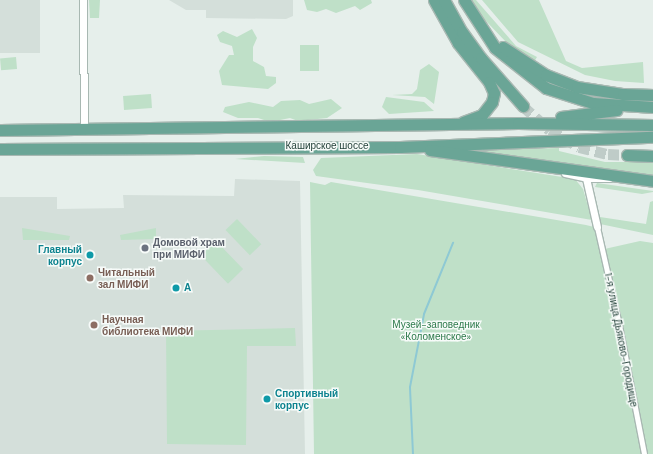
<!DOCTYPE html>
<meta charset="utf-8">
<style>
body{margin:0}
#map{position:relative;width:653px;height:454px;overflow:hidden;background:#e6efeb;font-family:"DM Sans",sans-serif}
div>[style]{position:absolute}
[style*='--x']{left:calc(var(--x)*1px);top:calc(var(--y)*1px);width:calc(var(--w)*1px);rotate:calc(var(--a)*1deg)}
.built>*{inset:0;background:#d4dfda;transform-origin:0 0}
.green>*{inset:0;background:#bfe0c8;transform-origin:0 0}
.stream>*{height:2px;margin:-1px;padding:0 1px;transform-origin:1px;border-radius:1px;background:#8ec9d4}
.primary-tunnel>*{height:11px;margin-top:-5.5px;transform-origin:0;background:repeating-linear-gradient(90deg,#bfccc8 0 11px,transparent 0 16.5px)}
.roads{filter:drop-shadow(1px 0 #a8b8b2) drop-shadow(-1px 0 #a8b8b2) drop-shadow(0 1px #a8b8b2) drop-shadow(0 -1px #a8b8b2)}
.pedestrian>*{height:5px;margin:-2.5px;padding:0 2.5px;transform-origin:2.5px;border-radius:2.5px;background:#fff}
.minor>*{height:7px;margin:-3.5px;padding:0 3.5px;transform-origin:3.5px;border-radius:3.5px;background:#fff}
.primary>*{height:11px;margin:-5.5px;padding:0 5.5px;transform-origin:5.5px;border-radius:5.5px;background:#6aa596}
.dots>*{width:11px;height:11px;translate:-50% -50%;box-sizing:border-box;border:2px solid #f7fbf9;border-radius:50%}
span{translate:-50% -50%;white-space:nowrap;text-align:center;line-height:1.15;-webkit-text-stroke:3px #f7fbf9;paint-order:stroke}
.street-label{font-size:10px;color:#24423a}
.worship-label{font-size:10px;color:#5b616d;font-weight:700}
.left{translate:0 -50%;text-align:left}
.culture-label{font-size:10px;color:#0d838f;font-weight:700}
.right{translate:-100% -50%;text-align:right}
.education-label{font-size:10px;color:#785e54;font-weight:700}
.park-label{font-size:10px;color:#2d7a4b}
</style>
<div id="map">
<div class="built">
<i style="left:0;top:0;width:40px;height:53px"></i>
<i style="clip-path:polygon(169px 0,293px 0,293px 16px,286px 19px,206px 18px,206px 10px,186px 10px)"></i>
<i style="clip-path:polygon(235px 179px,300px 181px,305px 454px,0 454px,0 197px,57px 197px,57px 209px,124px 208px,123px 195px,234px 196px)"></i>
</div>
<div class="green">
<i style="clip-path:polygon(89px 0,100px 0,99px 18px,90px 18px)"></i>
<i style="clip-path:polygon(304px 0,371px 0,372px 3px,360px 10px,355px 6px,336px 13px,326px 9px,317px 12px,307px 10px)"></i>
<i style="clip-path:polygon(471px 0,476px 0,516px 46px,537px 57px,534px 62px,507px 43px,484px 19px)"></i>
<i style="clip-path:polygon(482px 0,539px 0,566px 61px,582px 68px,643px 62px,644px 83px,615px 81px,585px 75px,518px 42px)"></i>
<i style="clip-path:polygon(252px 29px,257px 38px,253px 47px,253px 61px,264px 67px,266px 76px,276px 77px,276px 83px,268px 89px,222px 85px,219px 71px,229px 55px,234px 55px,232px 46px,220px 42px,217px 35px,223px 31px,237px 37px)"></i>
<i style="left:319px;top:45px;width:26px;height:19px;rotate:90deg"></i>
<i style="left:16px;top:57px;width:12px;height:16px;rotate:85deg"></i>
<i style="clip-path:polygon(429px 64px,439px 72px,434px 104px,425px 97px,392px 95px,412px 94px,417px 89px,420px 70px)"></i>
<i style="left:151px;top:94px;width:14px;height:28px;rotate:86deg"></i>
<i style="clip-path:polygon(386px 97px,424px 102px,434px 111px,389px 114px,382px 107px)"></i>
<i style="clip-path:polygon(331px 99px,342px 108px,327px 118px,298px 121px,290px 118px,270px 122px,258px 118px,238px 118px,223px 112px,225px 107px,249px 102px,273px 107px,281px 101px,300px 100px,309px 104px)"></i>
<i style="clip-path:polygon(559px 148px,559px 151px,605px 162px,653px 162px,653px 175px,482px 153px,482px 150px)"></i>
<i style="clip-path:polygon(417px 154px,575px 179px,583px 189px,592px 220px,418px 190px,316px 176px,313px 170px,321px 158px)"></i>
<i style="clip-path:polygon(264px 156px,303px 157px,305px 163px,235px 159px)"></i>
<i style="clip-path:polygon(310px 182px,325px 185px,331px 182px,586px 225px,594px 227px,600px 250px,640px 241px,653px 243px,653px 454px,314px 454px)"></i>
<i style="clip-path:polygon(597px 183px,653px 191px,653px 192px,642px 194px,595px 187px)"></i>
<i style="clip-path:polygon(653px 201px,653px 235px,600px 224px,600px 217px,646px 224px,650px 202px)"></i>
<i style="left:237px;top:219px;width:35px;height:16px;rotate:46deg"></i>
<i style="clip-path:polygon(22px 228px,70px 236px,69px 240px,23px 240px)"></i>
<i style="clip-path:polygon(156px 228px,156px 239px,121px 240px,120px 235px)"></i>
<i style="left:216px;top:241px;width:39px;height:21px;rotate:46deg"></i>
<i style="clip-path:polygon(295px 328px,296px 346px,247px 346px,246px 445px,167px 444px,166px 331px)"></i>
</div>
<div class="stream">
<i style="--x:413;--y:454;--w:67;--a:-92.6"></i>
<i style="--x:410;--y:387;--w:74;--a:-79.1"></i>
<i style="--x:424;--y:314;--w:77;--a:-67.8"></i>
</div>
<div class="primary-tunnel">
<i style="--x:523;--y:106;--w:36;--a:42"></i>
<i style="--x:550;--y:130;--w:34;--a:30"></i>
<i style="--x:579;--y:147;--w:30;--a:14"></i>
<i style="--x:608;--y:154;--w:19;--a:3"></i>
</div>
<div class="roads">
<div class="pedestrian">
<i style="--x:597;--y:227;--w:100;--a:77.3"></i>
<i style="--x:619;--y:325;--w:131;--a:79"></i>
</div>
<div class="minor">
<i style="--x:83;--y:0;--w:130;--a:89.6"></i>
<i style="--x:565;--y:173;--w:22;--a:13"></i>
<i style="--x:586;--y:178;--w:23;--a:0"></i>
<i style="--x:586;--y:178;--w:50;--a:77.3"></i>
</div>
<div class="primary">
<i style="--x:434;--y:0;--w:49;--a:60.8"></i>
<i style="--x:458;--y:43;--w:50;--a:51.5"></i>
<i style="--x:489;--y:82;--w:12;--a:66"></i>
<i style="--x:494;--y:93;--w:9;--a:103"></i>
<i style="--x:492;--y:102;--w:16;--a:128"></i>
<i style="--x:482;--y:115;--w:20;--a:160"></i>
<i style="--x:444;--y:0;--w:37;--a:61"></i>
<i style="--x:462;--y:32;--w:32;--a:54"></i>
<i style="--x:481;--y:58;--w:64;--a:48.8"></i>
<i style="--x:464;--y:0;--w:57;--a:57.1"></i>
<i style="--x:495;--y:48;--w:65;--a:38.1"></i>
<i style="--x:546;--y:88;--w:49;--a:17.7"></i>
<i style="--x:593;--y:103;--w:60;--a:3.8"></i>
<i style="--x:503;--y:47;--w:51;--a:33.1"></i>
<i style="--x:546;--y:75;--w:33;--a:21"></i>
<i style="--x:577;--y:87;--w:47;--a:8.7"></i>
<i style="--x:623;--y:94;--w:30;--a:2"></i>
<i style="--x:561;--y:117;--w:56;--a:-7.1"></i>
<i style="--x:0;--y:130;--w:518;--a:-0.77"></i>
<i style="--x:518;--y:123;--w:135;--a:0.8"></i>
<i style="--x:0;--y:149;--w:400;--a:-0.3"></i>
<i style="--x:400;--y:147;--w:253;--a:-2.3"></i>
<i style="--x:430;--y:150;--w:225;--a:7.9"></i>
<i style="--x:627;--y:155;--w:26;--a:2"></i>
</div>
</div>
<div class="dots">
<i style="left:145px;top:248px;background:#6b7280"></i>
<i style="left:90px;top:255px;background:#0f9aa8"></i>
<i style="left:90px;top:278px;background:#8d6e63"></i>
<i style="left:176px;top:288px;background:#0f9aa8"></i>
<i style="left:94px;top:325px;background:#8d6e63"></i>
<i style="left:267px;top:399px;background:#0f9aa8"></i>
</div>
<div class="street-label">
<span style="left:327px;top:146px">Каширское шоссе</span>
<span style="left:621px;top:340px;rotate:79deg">1-я улица Дьяково-Городище</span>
</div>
<div class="worship-label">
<span class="left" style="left:153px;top:248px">Домовой храм<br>при МИФИ</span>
</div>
<div class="culture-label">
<span class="right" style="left:82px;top:255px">Главный<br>корпус</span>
<span class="left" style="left:184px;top:288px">А</span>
<span class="left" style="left:275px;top:399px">Спортивный<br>корпус</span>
</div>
<div class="education-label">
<span class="left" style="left:98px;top:278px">Читальный<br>зал МИФИ</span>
<span class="left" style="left:102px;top:325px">Научная<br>библиотека МИФИ</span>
</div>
<div class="park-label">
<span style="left:436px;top:330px">Музей-заповедник<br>«Коломенское»</span>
</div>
</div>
